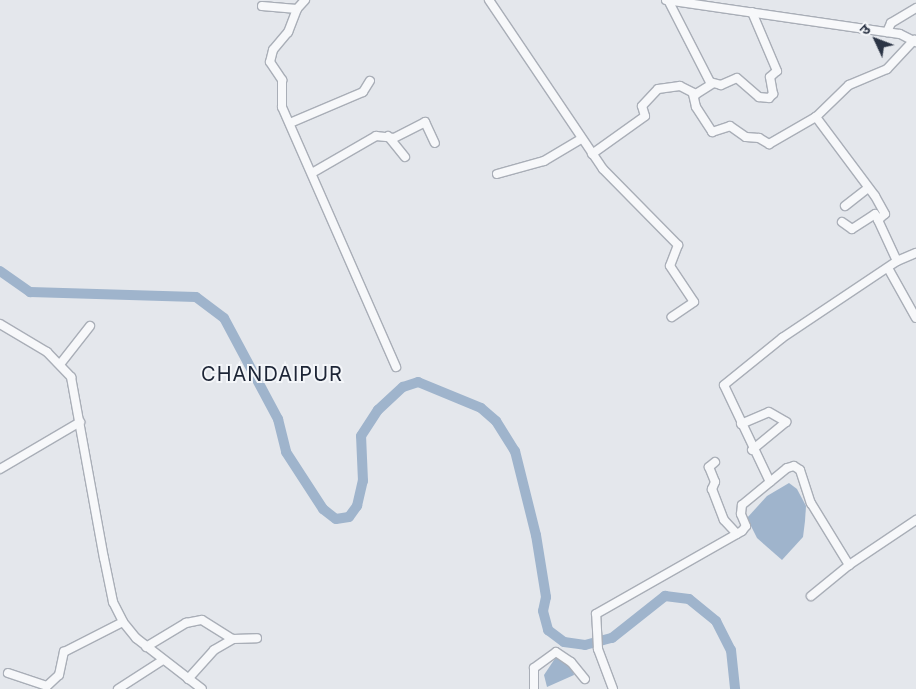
<!DOCTYPE html>
<meta charset="utf-8">
<style>
body{margin:0}
#map{position:relative;width:916px;height:689px;overflow:hidden;background:#e4e7ec;font-family:Inter,"Noto Sans Devanagari",sans-serif}
div>[style]{position:absolute}
[style*='--x']{left:calc(var(--x)*1px);top:calc(var(--y)*1px);width:calc(var(--w)*1px);rotate:calc(var(--a)*1deg)}
.water>*{inset:0;background:#9fb4cc}
.river>*{height:10px;margin:-5px;padding:0 5px;transform-origin:5px;border-radius:5px;background:#9fb4cc}
.roads{filter:drop-shadow(1px 0 #a9aeb7) drop-shadow(-1px 0 #a9aeb7) drop-shadow(0 1px #a9aeb7) drop-shadow(0 -1px #a9aeb7)}
.minor>*{height:8px;margin:-4px;padding:0 4px;transform-origin:4px;border-radius:4px;background:#f7f8fa}
span{translate:-50% -50%;white-space:nowrap;text-align:center;line-height:1.15;-webkit-text-stroke:4px #f4f6f9;paint-order:stroke}
.quarter-label{font-size:20px;color:#1d2536;letter-spacing:1px}
.north{position:absolute;left:851px;top:15px;width:50px;height:50px;-webkit-text-stroke:4px #f4f6f9;paint-order:stroke;rotate:313deg;font-size:14px;font-weight:700;line-height:20px;text-align:center;color:#2b3445}
.north::after{content:'';display:block;margin:auto;width:18px;height:22px;background:#2b3445;clip-path:polygon(50% 0,100% 100%,50% 72%,0 100%)}
</style>
<div id="map">
<div class="water">
<i style="clip-path:polygon(789px 483px,797px 489px,806px 506px,805px 521px,803px 537px,782px 560px,757px 538px,747px 518px,767px 496px)"></i>
<i style="clip-path:polygon(556px 657px,572px 667px,574px 675px,547px 687px,544px 675px)"></i>
</div>
<div class="river">
<i style="--x:0;--y:271;--w:37;--a:35"></i>
<i style="--x:30;--y:292;--w:166;--a:1.7"></i>
<i style="--x:196;--y:297;--w:35;--a:37"></i>
<i style="--x:224;--y:318;--w:115;--a:61.9"></i>
<i style="--x:278;--y:419;--w:34;--a:76"></i>
<i style="--x:286;--y:452;--w:68;--a:57"></i>
<i style="--x:323;--y:509;--w:16;--a:38"></i>
<i style="--x:336;--y:519;--w:13;--a:-9"></i>
<i style="--x:349;--y:517;--w:14;--a:-54"></i>
<i style="--x:357;--y:506;--w:26;--a:-77"></i>
<i style="--x:363;--y:481;--w:45;--a:-92.5"></i>
<i style="--x:361;--y:436;--w:31;--a:-57"></i>
<i style="--x:378;--y:410;--w:34;--a:-43"></i>
<i style="--x:403;--y:387;--w:16;--a:-18"></i>
<i style="--x:418;--y:382;--w:68;--a:22.4"></i>
<i style="--x:481;--y:408;--w:20;--a:41"></i>
<i style="--x:496;--y:421;--w:36;--a:58"></i>
<i style="--x:515;--y:451;--w:87;--a:76"></i>
<i style="--x:536;--y:535;--w:63;--a:80.8"></i>
<i style="--x:546;--y:597;--w:14;--a:102"></i>
<i style="--x:543;--y:611;--w:20;--a:75"></i>
<i style="--x:548;--y:630;--w:20;--a:37"></i>
<i style="--x:564;--y:642;--w:21;--a:8"></i>
<i style="--x:585;--y:645;--w:28;--a:-15"></i>
<i style="--x:612;--y:638;--w:68;--a:-38.4"></i>
<i style="--x:665;--y:596;--w:24;--a:7"></i>
<i style="--x:689;--y:599;--w:35;--a:39"></i>
<i style="--x:716;--y:621;--w:33;--a:63"></i>
<i style="--x:731;--y:650;--w:39;--a:84"></i>
</div>
<div class="roads">
<div class="minor">
<i style="--x:305;--y:0;--w:12;--a:132"></i>
<i style="--x:297;--y:9;--w:25;--a:111"></i>
<i style="--x:288;--y:32;--w:23;--a:130"></i>
<i style="--x:273;--y:50;--w:12;--a:104"></i>
<i style="--x:270;--y:62;--w:22;--a:56"></i>
<i style="--x:282;--y:80;--w:27;--a:90"></i>
<i style="--x:282;--y:107;--w:284;--a:66.3"></i>
<i style="--x:489;--y:0;--w:204;--a:56"></i>
<i style="--x:603;--y:169;--w:107;--a:45.4"></i>
<i style="--x:678;--y:245;--w:22;--a:111"></i>
<i style="--x:670;--y:266;--w:43;--a:56.3"></i>
<i style="--x:694;--y:302;--w:27;--a:146"></i>
<i style="--x:666;--y:0;--w:236;--a:8.3"></i>
<i style="--x:900;--y:34;--w:18;--a:27"></i>
<i style="--x:668;--y:0;--w:92;--a:62.9"></i>
<i style="--x:710;--y:82;--w:11;--a:15"></i>
<i style="--x:721;--y:85;--w:17;--a:-24"></i>
<i style="--x:737;--y:78;--w:29;--a:41"></i>
<i style="--x:759;--y:97;--w:10;--a:6"></i>
<i style="--x:769;--y:98;--w:6;--a:-45"></i>
<i style="--x:773;--y:94;--w:17;--a:-100"></i>
<i style="--x:770;--y:77;--w:9;--a:-41"></i>
<i style="--x:777;--y:71;--w:64;--a:-113"></i>
<i style="--x:262;--y:6;--w:35;--a:5"></i>
<i style="--x:887;--y:32;--w:10;--a:-66"></i>
<i style="--x:891;--y:23;--w:29;--a:-31"></i>
<i style="--x:693;--y:94;--w:13;--a:77"></i>
<i style="--x:696;--y:107;--w:30;--a:57"></i>
<i style="--x:712;--y:132;--w:19;--a:-18"></i>
<i style="--x:730;--y:126;--w:19;--a:35"></i>
<i style="--x:746;--y:137;--w:13;--a:4"></i>
<i style="--x:759;--y:138;--w:12;--a:31"></i>
<i style="--x:769;--y:144;--w:54;--a:-29.9"></i>
<i style="--x:290;--y:123;--w:79;--a:-23"></i>
<i style="--x:363;--y:92;--w:13;--a:-58"></i>
<i style="--x:388;--y:136;--w:27;--a:51"></i>
<i style="--x:592;--y:154;--w:65;--a:-35.6"></i>
<i style="--x:645;--y:116;--w:10;--a:-107"></i>
<i style="--x:642;--y:106;--w:23;--a:-47"></i>
<i style="--x:658;--y:89;--w:22;--a:-8"></i>
<i style="--x:680;--y:86;--w:18;--a:27"></i>
<i style="--x:696;--y:94;--w:19;--a:-32"></i>
<i style="--x:312;--y:173;--w:74;--a:-30"></i>
<i style="--x:376;--y:136;--w:18;--a:6"></i>
<i style="--x:394;--y:138;--w:35;--a:-27"></i>
<i style="--x:425;--y:122;--w:23;--a:65"></i>
<i style="--x:497;--y:174;--w:49;--a:-15.5"></i>
<i style="--x:544;--y:161;--w:43;--a:-30.7"></i>
<i style="--x:845;--y:206;--w:29;--a:-38"></i>
<i style="--x:842;--y:222;--w:12;--a:35"></i>
<i style="--x:852;--y:229;--w:27;--a:-33"></i>
<i style="--x:875;--y:214;--w:7;--a:63"></i>
<i style="--x:897;--y:261;--w:45;--a:-114.9"></i>
<i style="--x:878;--y:220;--w:9;--a:-41"></i>
<i style="--x:885;--y:214;--w:21;--a:-119"></i>
<i style="--x:875;--y:196;--w:99;--a:-126.8"></i>
<i style="--x:816;--y:117;--w:46;--a:-44.1"></i>
<i style="--x:849;--y:85;--w:41;--a:-22.8"></i>
<i style="--x:887;--y:69;--w:40;--a:-47"></i>
<i style="--x:888;--y:268;--w:57;--a:60.8"></i>
<i style="--x:0;--y:324;--w:55;--a:30.8"></i>
<i style="--x:47;--y:352;--w:35;--a:46"></i>
<i style="--x:71;--y:377;--w:184;--a:79.7"></i>
<i style="--x:104;--y:558;--w:45;--a:78.4"></i>
<i style="--x:113;--y:602;--w:22;--a:63"></i>
<i style="--x:123;--y:622;--w:21;--a:51"></i>
<i style="--x:136;--y:638;--w:83;--a:37.7"></i>
<i style="--x:61;--y:363;--w:47;--a:-51.9"></i>
<i style="--x:741;--y:424;--w:30;--a:-23"></i>
<i style="--x:769;--y:412;--w:20;--a:30"></i>
<i style="--x:786;--y:422;--w:44;--a:140.5"></i>
<i style="--x:715;--y:462;--w:8;--a:140"></i>
<i style="--x:709;--y:467;--w:16;--a:68"></i>
<i style="--x:715;--y:482;--w:8;--a:113"></i>
<i style="--x:712;--y:489;--w:33;--a:69"></i>
<i style="--x:724;--y:520;--w:19;--a:47"></i>
<i style="--x:0;--y:469;--w:93;--a:-30.4"></i>
<i style="--x:770;--y:482;--w:107;--a:-115.4"></i>
<i style="--x:724;--y:385;--w:75;--a:-39"></i>
<i style="--x:782;--y:338;--w:138;--a:-33.8"></i>
<i style="--x:897;--y:261;--w:21;--a:-23"></i>
<i style="--x:811;--y:596;--w:49;--a:-39.2"></i>
<i style="--x:146;--y:647;--w:47;--a:-31"></i>
<i style="--x:186;--y:623;--w:16;--a:-11"></i>
<i style="--x:202;--y:620;--w:36;--a:32"></i>
<i style="--x:233;--y:639;--w:24;--a:-2"></i>
<i style="--x:8;--y:673;--w:41;--a:18.4"></i>
<i style="--x:47;--y:686;--w:16;--a:-43"></i>
<i style="--x:59;--y:675;--w:24;--a:-78"></i>
<i style="--x:64;--y:652;--w:66;--a:-27"></i>
<i style="--x:188;--y:679;--w:39;--a:-48"></i>
<i style="--x:214;--y:650;--w:22;--a:-30"></i>
<i style="--x:118;--y:689;--w:54;--a:-32.8"></i>
<i style="--x:534;--y:689;--w:21;--a:-90"></i>
<i style="--x:534;--y:668;--w:27;--a:-36"></i>
<i style="--x:556;--y:652;--w:18;--a:34"></i>
<i style="--x:571;--y:662;--w:22;--a:51"></i>
<i style="--x:613;--y:689;--w:43;--a:-110.6"></i>
<i style="--x:598;--y:649;--w:35;--a:-93"></i>
<i style="--x:596;--y:614;--w:168;--a:-29.6"></i>
<i style="--x:742;--y:531;--w:6;--a:-51"></i>
<i style="--x:746;--y:526;--w:13;--a:-113"></i>
<i style="--x:741;--y:514;--w:9;--a:-84"></i>
<i style="--x:742;--y:505;--w:58;--a:-39.4"></i>
<i style="--x:787;--y:468;--w:7;--a:-16"></i>
<i style="--x:794;--y:466;--w:7;--a:34"></i>
<i style="--x:800;--y:470;--w:35;--a:72"></i>
<i style="--x:811;--y:503;--w:73;--a:58.5"></i>
<i style="--x:849;--y:565;--w:81;--a:-33.9"></i>
</div>
</div>
<div class="quarter-label">
<span style="left:272px;top:374px">CHANDAIPUR</span>
</div>
<div class="north">उ</div>
</div>
